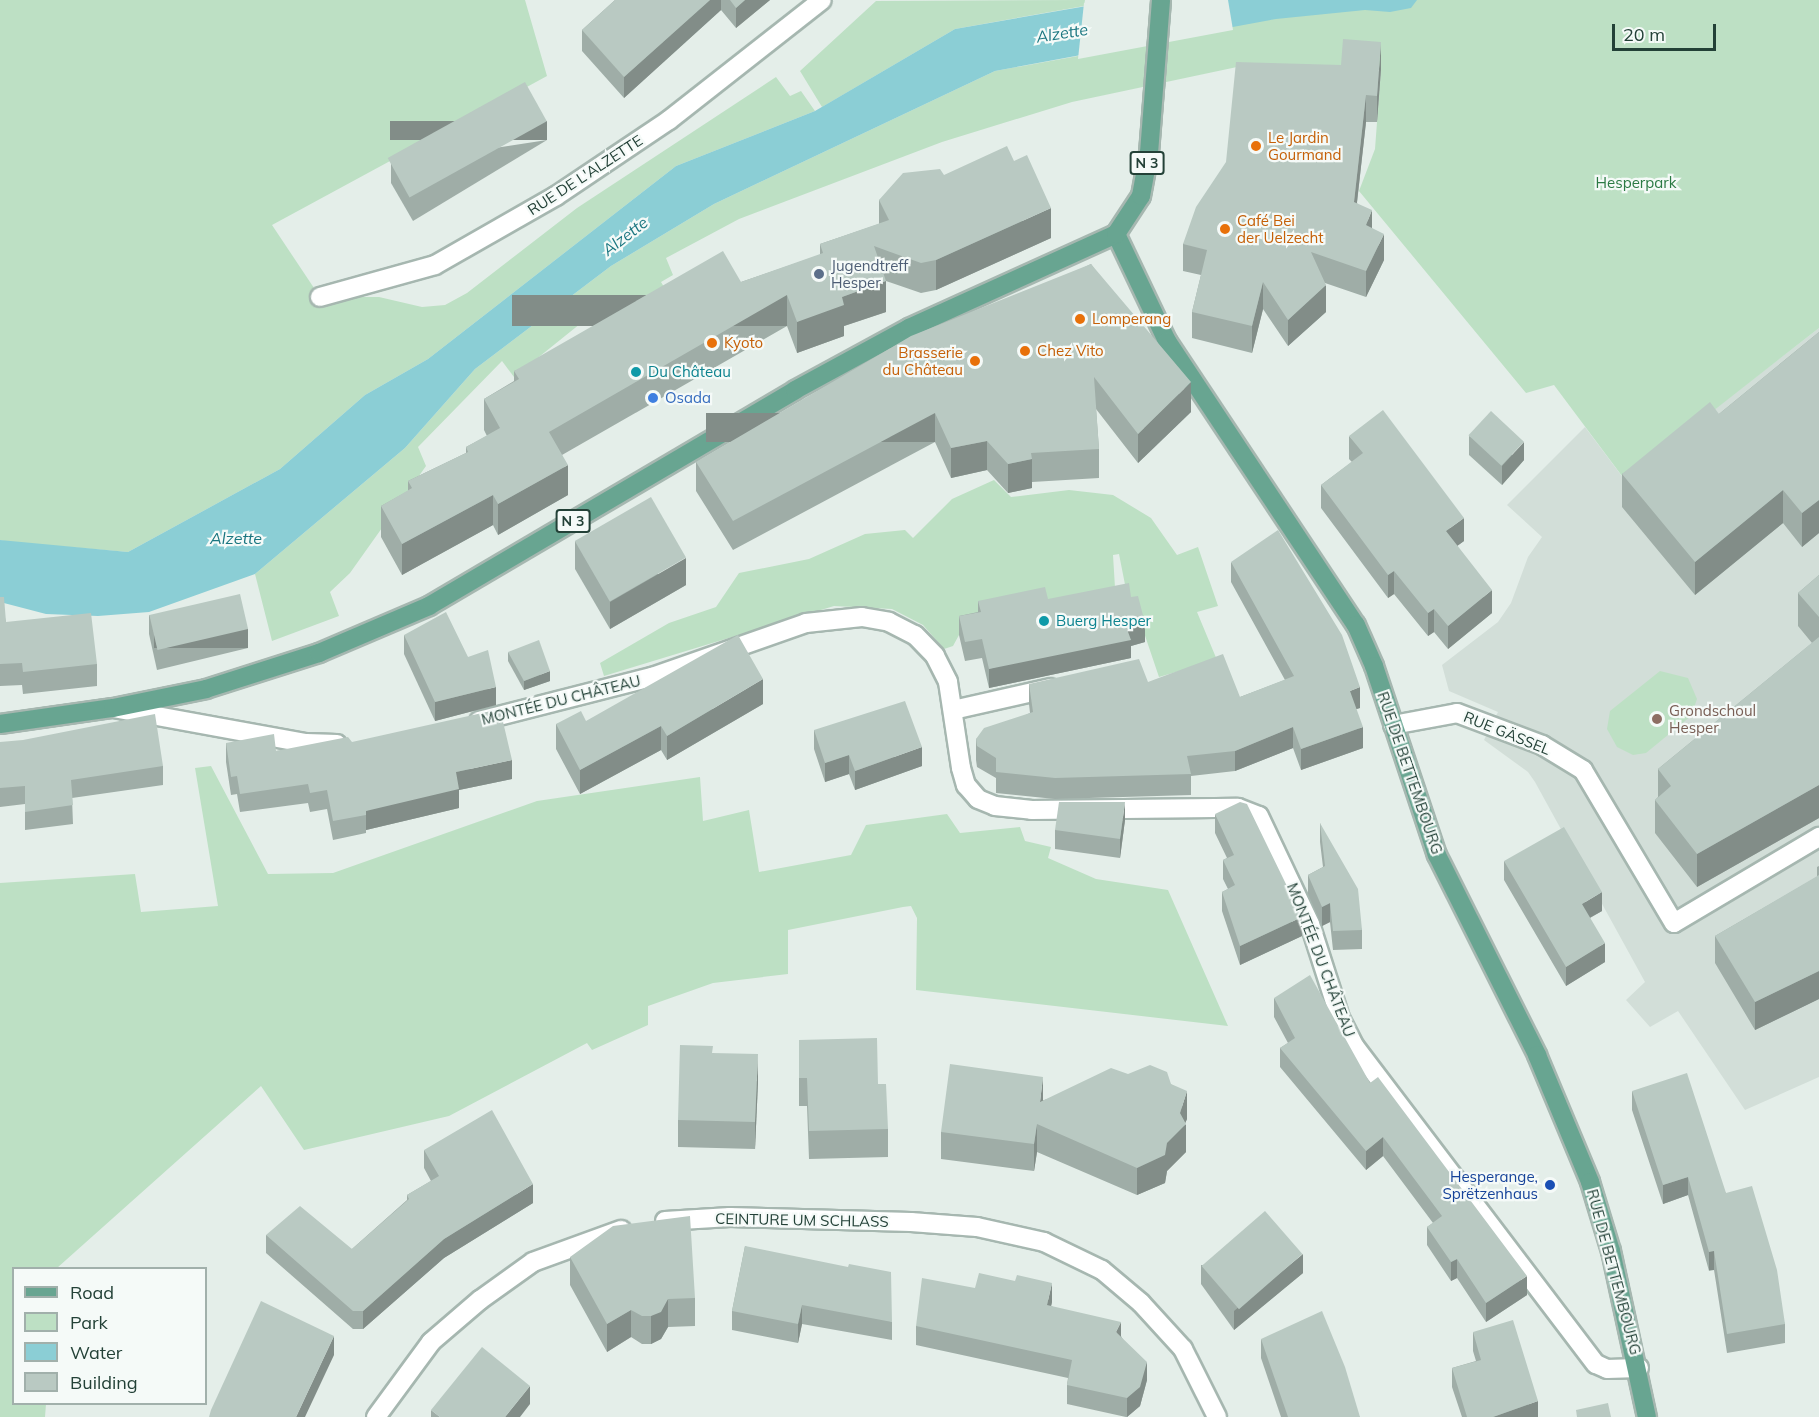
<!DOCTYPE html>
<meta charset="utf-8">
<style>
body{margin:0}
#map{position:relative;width:1819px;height:1417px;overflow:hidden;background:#e4eee9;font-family:Mulish,sans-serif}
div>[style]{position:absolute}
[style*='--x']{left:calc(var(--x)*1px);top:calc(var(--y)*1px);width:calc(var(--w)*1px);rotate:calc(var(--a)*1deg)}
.built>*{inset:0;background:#d2ded8}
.green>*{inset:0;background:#bde0c4}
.water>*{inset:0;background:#8bced5}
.pier>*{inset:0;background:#e4eee9}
.roads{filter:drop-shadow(2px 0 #a6b7b0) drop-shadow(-2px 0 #a6b7b0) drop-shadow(0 2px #a6b7b0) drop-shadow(0 -2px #a6b7b0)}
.minor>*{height:18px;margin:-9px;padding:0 9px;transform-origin:9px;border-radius:9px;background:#fff}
.major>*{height:18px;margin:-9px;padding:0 9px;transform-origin:9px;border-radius:9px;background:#68a591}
.wall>*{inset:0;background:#9fada7}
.shaded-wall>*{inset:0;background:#828d88;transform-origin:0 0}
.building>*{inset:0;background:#b9c9c2;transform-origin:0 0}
.dots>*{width:16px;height:16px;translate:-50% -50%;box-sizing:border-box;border:3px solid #f5faf8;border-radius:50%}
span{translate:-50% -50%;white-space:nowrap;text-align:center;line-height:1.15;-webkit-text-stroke:4.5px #f5faf8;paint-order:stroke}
.shield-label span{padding:2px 4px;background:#f5faf8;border:2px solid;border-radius:4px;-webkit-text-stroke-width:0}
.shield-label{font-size:14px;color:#234137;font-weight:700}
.food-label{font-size:15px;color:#c56008}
.left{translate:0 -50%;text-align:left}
.right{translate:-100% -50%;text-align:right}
.street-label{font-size:15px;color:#234137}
.park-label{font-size:15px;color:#2b7a44}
.service-label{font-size:15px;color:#4e5e75}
.culture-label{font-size:15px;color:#0d838f}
.shop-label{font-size:15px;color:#366cbe}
.education-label{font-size:15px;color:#785e54}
.transit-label{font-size:15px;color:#164399}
.water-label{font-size:16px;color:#1a7680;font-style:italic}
.legend{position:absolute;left:12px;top:1267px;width:195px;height:138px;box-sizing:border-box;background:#f5faf8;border:2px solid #a1b0ab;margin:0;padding:8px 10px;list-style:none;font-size:18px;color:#234137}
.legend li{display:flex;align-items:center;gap:12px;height:30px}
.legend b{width:30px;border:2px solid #a1b0ab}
.scale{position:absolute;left:1612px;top:24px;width:104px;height:27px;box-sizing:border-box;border:3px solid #234137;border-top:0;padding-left:8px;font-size:18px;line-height:21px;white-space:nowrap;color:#234137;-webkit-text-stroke:4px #f5faf8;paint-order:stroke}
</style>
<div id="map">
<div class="built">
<i style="clip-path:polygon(1819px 328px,1819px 1077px,1745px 1110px,1678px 1011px,1650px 1027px,1626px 1000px,1645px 982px,1535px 782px,1528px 772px,1484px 740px,1498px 712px,1449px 691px,1442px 665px,1498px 622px,1511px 603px,1528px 557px,1542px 537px,1507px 505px,1585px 427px,1624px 479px)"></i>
</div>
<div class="green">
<i style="clip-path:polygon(0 0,525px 0,547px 76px,272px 225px,320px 297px,379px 297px,422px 307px,445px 305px,467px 293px,577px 208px,776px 77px,790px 96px,801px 91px,815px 111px,676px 166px,428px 359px,365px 395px,280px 469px,128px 552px,8px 542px,0 540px)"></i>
<i style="clip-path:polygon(1085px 0,1084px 6px,955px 29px,822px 107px,800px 71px,876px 1px)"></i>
<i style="clip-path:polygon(1228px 0,1819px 0,1819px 328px,1625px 480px,1554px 385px,1526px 393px,1359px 191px,1375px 149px,1381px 69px,1237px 67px,1072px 102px,942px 142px,739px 219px,666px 258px,673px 275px,661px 282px,664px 287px,612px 317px,606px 303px,514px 377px,502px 361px,418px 447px,426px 466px,350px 573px,330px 592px,339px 616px,272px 641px,255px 574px,405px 448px,475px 369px,611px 266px,714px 204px,995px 71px,1232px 28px)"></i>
<i style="clip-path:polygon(994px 480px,1011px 497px,1069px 490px,1113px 495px,1151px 518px,1177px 555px,1198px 547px,1218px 606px,1197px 612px,1217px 660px,1159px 677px,1138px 615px,1131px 615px,1119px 554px,1113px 555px,1116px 604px,959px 635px,953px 646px,944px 649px,923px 625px,892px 609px,834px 606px,604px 676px,600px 663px,669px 623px,716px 607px,739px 573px,809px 559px,865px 534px,905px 530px,913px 538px,952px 499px)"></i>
<i style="clip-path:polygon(1660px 671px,1688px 678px,1697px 699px,1691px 716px,1646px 753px,1633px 755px,1617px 747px,1607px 729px,1610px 711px)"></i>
<i style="clip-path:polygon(211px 766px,268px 874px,333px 873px,537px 801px,700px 777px,703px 821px,749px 810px,759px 872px,851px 855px,866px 825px,947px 814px,960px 833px,1020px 827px,1025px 841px,1051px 847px,1048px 858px,1096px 879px,1168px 890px,1228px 1026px,916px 990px,917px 918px,911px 906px,903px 907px,788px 930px,788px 974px,713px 983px,648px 1006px,648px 1025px,592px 1050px,587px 1043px,449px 1116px,304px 1150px,261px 1086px,57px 1268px,14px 1268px,14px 1404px,46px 1404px,45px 1417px,0 1417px,0 883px,135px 874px,141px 912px,218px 906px,195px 768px)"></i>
</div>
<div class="water">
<i style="clip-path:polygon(1121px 0,1417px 0,1411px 8px,1390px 12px,1365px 10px,1276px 19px,995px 71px,714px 204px,611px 266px,475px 369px,405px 448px,255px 574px,149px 612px,98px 616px,46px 614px,0 602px,0 540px,128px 552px,280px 469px,365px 395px,428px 359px,676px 166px,815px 111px,955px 29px)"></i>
</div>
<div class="pier">
<i style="clip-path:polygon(1103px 0,1228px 0,1233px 30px,1078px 59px,1084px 3px)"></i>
</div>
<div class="roads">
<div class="minor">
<i style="--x:320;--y:297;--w:119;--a:-15.5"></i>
<i style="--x:435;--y:265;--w:139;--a:-29.7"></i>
<i style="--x:556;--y:196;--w:136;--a:-33.9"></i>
<i style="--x:669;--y:120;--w:194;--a:-38.1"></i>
<i style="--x:113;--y:708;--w:196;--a:10.3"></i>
<i style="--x:306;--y:743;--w:31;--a:2"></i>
<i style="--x:953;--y:710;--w:100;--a:-12.7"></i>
<i style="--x:479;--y:721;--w:179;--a:-14.3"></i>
<i style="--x:652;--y:677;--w:163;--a:-19.3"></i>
<i style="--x:806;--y:623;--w:56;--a:-6.1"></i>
<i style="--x:862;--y:617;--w:27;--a:10"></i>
<i style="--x:889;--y:622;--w:29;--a:27"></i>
<i style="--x:915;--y:635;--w:29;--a:46"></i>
<i style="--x:935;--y:656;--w:29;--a:63"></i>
<i style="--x:948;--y:682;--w:87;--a:81.4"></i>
<i style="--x:961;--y:768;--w:18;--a:74"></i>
<i style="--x:966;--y:785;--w:18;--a:49"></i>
<i style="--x:978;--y:799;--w:18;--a:22"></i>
<i style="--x:995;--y:806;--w:37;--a:6"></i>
<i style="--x:1032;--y:810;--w:206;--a:-0.6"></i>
<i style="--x:1238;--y:808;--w:22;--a:21"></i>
<i style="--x:1259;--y:816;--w:119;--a:64.7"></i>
<i style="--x:1310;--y:924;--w:99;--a:72.3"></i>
<i style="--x:1340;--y:1018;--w:33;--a:63"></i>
<i style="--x:1355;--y:1047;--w:398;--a:52.8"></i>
<i style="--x:1596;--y:1364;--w:12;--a:24"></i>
<i style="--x:1607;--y:1369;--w:32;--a:-2"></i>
<i style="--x:1393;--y:725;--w:65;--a:-10.6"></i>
<i style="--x:1457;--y:713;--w:91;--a:20.6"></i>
<i style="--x:1542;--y:745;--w:48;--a:31.4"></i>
<i style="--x:1583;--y:770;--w:178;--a:59.3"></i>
<i style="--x:1674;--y:923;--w:169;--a:-30.7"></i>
<i style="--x:665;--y:1221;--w:65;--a:-3.5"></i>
<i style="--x:730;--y:1217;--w:181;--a:1.6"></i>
<i style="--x:911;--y:1222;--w:66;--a:4.3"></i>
<i style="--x:977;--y:1227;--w:69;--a:12.6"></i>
<i style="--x:1044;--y:1242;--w:64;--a:25.8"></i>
<i style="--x:1102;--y:1270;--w:51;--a:40.2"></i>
<i style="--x:1141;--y:1303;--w:62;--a:47.6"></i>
<i style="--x:1183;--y:1349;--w:76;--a:63.4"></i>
<i style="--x:376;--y:1417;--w:93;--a:-53.7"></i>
<i style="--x:431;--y:1342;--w:65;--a:-40.6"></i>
<i style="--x:480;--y:1300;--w:65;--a:-35.6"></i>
<i style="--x:533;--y:1262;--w:94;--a:-20"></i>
</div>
<div class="major">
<i style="--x:1116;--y:234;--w:119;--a:64.5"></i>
<i style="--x:1167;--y:341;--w:341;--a:56.4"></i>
<i style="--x:1356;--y:625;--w:45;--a:66.3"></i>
<i style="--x:1374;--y:666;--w:199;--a:71.6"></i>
<i style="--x:1437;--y:855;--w:224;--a:63.4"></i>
<i style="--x:1537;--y:1055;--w:138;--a:67.3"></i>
<i style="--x:1590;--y:1182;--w:72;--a:73.1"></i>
<i style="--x:1611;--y:1251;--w:170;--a:77.8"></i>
<i style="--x:0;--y:724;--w:114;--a:-8.1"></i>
<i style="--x:113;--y:708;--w:95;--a:-11.5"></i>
<i style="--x:206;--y:689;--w:119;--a:-17.7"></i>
<i style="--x:319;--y:653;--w:120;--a:-23.1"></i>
<i style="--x:429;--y:606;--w:425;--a:-30.5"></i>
<i style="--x:795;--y:390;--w:130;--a:-28.5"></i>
<i style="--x:909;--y:328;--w:227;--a:-24.4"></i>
<i style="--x:1116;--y:234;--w:45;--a:-56.7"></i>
<i style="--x:1141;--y:196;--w:44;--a:-79.5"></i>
<i style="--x:1149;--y:153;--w:153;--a:-85.5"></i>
</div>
</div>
<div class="wall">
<i style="clip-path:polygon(615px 0,770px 0,736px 28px,721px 10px,624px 98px,582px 51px,582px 30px)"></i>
<i style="clip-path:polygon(1381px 69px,1377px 122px,1366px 122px,1357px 203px,1372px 228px,1384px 260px,1366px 297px,1325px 283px,1326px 312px,1288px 346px,1263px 309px,1252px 353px,1192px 338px,1192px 312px,1201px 275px,1183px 271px,1183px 244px)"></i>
<i style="clip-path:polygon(547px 140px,413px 221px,391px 183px,391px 164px)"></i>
<i style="clip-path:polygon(944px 175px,1051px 238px,936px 290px,921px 293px,886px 281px,886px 312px,844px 326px,844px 336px,797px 353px,787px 326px,562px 455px,568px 495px,498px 535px,493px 525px,402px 575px,381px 537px,381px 506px,408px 491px,408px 481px,466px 453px,466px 447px,487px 436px,484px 430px,484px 399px,514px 381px,514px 371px,741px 282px,820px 255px,820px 244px,879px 224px,879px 200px)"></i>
<i style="clip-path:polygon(1091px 264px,1191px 412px,1138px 463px,1096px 409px,1099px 449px,1099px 478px,1032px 482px,1032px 488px,1008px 493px,987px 470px,951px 478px,935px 442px,733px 550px,696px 491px,696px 462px)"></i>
<i style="clip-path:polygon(1819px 332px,1819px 533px,1802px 547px,1783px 523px,1695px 595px,1622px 507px,1622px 474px,1719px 414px)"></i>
<i style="clip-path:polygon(1349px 436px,1464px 541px,1457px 546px,1492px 613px,1448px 649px,1434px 632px,1428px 636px,1394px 594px,1388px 598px,1321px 508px,1321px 485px,1352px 462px,1349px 459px)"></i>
<i style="clip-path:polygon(1469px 436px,1524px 460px,1502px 485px,1469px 455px)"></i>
<i style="clip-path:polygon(575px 541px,686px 585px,610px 629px,575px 569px)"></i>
<i style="clip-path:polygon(1231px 562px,1360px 708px,1356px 709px,1363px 748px,1301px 770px,1293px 748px,1235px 771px,1191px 776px,1191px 795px,1055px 799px,996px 793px,996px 778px,977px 767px,976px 760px,976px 739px,1030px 713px,1029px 704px,1029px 684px,1148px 682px,1240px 697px,1285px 680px,1231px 582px)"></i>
<i style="clip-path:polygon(1819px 575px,1819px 818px,1697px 887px,1655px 833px,1655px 800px,1658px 797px,1658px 769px,1812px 643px,1798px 626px,1798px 593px)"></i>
<i style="clip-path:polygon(0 597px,6px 622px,97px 664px,97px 686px,23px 694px,22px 685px,0 686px)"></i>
<i style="clip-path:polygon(1131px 597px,1145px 642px,1131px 646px,1131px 658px,989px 688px,982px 658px,965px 661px,959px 635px,959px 616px,978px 612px,978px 601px)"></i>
<i style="clip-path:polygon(149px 615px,248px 648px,157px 670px,149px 634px)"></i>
<i style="clip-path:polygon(404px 635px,468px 657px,496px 705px,435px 721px,404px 654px)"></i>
<i style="clip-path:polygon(508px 652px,550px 681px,524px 690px,508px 661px)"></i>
<i style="clip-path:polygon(763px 704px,667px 760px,661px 750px,580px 794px,556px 749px,556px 724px)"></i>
<i style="clip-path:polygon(814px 730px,922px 766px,855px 790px,849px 774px,825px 782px,814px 749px)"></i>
<i style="clip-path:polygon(0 742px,163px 766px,163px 785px,72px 798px,73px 824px,25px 830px,25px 804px,0 807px)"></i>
<i style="clip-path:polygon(352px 742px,512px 779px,459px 790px,459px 808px,366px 830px,366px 833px,333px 840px,327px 809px,310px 812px,308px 803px,240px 812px,237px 794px,231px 795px,226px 762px,226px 743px,276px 751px)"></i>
<i style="clip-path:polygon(1215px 814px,1302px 936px,1240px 965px,1222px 911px,1222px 892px,1228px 889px,1223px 879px,1223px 860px,1227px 858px,1215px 833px)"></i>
<i style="clip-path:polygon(1125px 820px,1120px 858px,1055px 849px,1055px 830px)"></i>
<i style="clip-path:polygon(1320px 823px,1362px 930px,1362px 949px,1333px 950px,1330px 922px,1322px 926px,1308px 894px,1308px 875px,1323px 867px,1320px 842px)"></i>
<i style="clip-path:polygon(1504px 861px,1602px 911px,1590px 918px,1605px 962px,1566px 986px,1504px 880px)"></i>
<i style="clip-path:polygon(1819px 866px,1819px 999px,1755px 1030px,1715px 963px,1715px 936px,1817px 877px,1817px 867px)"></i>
<i style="clip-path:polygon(1274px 998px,1370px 1083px,1527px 1295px,1486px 1322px,1457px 1278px,1451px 1281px,1427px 1245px,1427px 1227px,1433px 1223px,1383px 1156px,1366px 1170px,1280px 1067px,1280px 1048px,1288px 1043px,1274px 1017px)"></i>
<i style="clip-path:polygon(799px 1040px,888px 1129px,888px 1157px,809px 1159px,807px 1106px,799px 1106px)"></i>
<i style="clip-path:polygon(713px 1053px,758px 1082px,755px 1149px,678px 1147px,678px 1120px)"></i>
<i style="clip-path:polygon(1128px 1074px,1171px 1084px,1187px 1119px,1185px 1123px,1186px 1152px,1167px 1171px,1165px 1183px,1137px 1195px,1037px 1152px,1034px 1171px,941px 1159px,941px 1132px)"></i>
<i style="clip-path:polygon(1632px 1091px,1726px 1193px,1785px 1324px,1785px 1343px,1727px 1353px,1714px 1270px,1709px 1271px,1688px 1195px,1663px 1204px,1632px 1110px)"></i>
<i style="clip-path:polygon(424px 1150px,533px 1203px,444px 1258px,363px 1329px,353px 1329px,266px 1253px,266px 1235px,352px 1249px,407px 1200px,407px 1195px,431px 1181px,424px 1168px)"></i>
<i style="clip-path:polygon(745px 1246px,892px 1322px,892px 1340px,802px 1324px,798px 1343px,732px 1330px,732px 1311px)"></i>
<i style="clip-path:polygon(570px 1257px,695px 1298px,695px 1326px,668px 1327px,661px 1339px,651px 1344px,642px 1344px,631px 1337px,607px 1352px,570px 1285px)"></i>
<i style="clip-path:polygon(1201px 1265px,1303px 1273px,1234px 1330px,1201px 1284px)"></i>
<i style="clip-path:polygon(1015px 1281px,1052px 1302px,1051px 1306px,1121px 1336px,1147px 1380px,1140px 1406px,1127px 1417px,1126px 1417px,1067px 1404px,1067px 1385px,1068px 1378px,916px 1345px,916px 1326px,975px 1288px)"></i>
<i style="clip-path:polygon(1473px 1332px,1538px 1417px,1462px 1417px,1452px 1387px,1452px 1368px,1476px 1361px,1473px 1351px)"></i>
<i style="clip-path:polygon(1261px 1339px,1360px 1417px,1281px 1417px,1261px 1358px)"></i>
<i style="clip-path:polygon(431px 1410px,440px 1417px,431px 1417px)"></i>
</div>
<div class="shaded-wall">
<i style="clip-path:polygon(710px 0,721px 0,721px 10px,624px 98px,624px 77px)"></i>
<i style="clip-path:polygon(745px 0,770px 0,736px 28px,736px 8px)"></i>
<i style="clip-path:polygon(1381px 42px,1381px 69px,1377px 122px,1377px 96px)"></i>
<i style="clip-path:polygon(1366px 95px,1366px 122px,1354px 228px,1354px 202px)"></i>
<i style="left:547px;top:121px;width:19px;height:157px;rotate:90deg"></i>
<i style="clip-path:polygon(1051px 208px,1051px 238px,936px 290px,936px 260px)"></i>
<i style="clip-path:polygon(1372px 210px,1372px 236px,1366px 225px)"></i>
<i style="clip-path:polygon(1384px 234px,1384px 260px,1366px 297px,1366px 271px)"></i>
<i style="clip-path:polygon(886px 281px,886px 312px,844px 326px,844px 336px,797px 353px,797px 322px,842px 297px)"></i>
<i style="clip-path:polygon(1263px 282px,1263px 309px,1252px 353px,1252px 326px)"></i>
<i style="clip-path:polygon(1326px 285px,1326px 312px,1288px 346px,1288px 320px)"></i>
<i style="left:787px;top:295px;width:31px;height:275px;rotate:90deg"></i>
<i style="clip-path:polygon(1191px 382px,1191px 412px,1138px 463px,1138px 434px)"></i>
<i style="left:935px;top:413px;width:29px;height:229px;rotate:90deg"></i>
<i style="clip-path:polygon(987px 441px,987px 470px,951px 478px,951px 448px)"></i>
<i style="clip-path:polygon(1524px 442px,1524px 460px,1502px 485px,1502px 466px)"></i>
<i style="clip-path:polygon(1032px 459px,1032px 488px,1008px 493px,1008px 464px)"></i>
<i style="clip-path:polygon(568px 465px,568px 495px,498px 535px,498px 504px)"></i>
<i style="clip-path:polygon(1783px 490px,1783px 523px,1695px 595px,1695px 562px)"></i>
<i style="clip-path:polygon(493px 495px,493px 525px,402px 575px,402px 544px)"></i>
<i style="clip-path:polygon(1819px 500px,1819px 533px,1802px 547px,1802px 513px)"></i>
<i style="clip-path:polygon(1464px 518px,1464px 541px,1446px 554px,1446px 531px)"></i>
<i style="clip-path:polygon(686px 558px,686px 585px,610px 629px,610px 602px)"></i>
<i style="clip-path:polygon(1394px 571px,1394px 594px,1388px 598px,1388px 575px)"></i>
<i style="clip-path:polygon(1492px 590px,1492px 613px,1448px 649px,1448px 626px)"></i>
<i style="clip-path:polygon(1434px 609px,1434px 632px,1428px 636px,1428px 613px)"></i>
<i style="clip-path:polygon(1145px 623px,1145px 642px,1131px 646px,1131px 658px,989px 688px,989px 669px)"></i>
<i style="left:248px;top:629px;width:19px;height:94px;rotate:90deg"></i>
<i style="clip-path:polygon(550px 671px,550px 681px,524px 690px,524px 681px)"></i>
<i style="clip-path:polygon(763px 679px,763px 704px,667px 760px,667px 736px)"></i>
<i style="clip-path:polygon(496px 687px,496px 705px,435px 721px,435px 702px)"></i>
<i style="clip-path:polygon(1360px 687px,1360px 708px,1350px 711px,1350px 691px)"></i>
<i style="clip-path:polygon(661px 726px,661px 750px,580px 794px,580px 770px)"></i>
<i style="clip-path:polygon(1293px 727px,1293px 748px,1235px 771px,1235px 751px)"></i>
<i style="clip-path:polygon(1363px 727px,1363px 748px,1301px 770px,1301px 749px)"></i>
<i style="clip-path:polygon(922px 747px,922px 766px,855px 790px,855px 771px)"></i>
<i style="clip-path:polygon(849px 755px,849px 774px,825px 782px,825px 763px)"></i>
<i style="clip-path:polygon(512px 760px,512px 779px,459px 790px,459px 808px,366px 830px,366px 811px,456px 772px)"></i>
<i style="clip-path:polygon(1819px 785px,1819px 818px,1697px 887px,1697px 854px)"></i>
<i style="clip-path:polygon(1125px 802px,1125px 820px,1120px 858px,1120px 839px)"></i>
<i style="clip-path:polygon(1602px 892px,1602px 911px,1582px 922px,1582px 904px)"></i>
<i style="clip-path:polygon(1330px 903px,1330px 922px,1322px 926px,1322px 907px)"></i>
<i style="clip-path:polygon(1302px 917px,1302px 936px,1240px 965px,1240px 946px)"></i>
<i style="clip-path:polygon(1605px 943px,1605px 962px,1566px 986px,1566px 967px)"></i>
<i style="clip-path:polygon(1819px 971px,1819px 999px,1755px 1030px,1755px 1002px)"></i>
<i style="clip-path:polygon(758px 1054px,758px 1082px,755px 1149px,755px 1122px)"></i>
<i style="clip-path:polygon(1043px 1077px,1043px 1104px,1040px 1102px)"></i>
<i style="clip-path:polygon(1187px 1091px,1187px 1119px,1184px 1126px,1186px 1124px,1186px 1152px,1167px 1171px,1165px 1183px,1137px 1195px,1137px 1168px,1180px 1113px)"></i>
<i style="clip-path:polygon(1037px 1124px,1037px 1152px,1034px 1171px,1034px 1144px)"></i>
<i style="clip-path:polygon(1383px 1137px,1383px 1156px,1366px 1170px,1366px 1151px)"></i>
<i style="clip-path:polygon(1688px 1177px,1688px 1195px,1663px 1204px,1663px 1185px)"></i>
<i style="clip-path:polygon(533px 1184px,533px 1203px,444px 1258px,363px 1329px,363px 1311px,444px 1239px)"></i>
<i style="left:1714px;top:1251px;width:19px;height:5px;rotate:90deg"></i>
<i style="clip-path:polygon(1303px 1254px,1303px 1273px,1234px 1330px,1234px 1311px)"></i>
<i style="clip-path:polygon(1457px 1259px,1457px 1278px,1451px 1281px,1451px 1262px)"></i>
<i style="clip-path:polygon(1527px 1276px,1527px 1295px,1486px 1322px,1486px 1303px)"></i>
<i style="clip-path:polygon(1052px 1283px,1052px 1302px,1047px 1324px,1047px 1305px)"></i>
<i style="clip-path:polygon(668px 1299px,668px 1327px,661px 1339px,651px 1344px,651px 1316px)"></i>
<i style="clip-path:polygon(802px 1305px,802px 1324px,798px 1343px,798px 1324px)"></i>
<i style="clip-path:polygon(631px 1310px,631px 1337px,607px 1352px,607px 1324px)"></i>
<i style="clip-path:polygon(1121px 1322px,1121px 1341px,1116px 1332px)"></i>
<i style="clip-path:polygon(334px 1336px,334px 1355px,305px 1417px,296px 1417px)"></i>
<i style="clip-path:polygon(1147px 1362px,1147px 1380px,1140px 1406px,1127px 1417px,1127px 1398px)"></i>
<i style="clip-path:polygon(530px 1386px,530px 1404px,520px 1417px,505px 1417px)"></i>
<i style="clip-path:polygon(1538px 1401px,1538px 1417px,1493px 1417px)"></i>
</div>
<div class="building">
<i style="clip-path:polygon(615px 0,710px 0,624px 77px,582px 30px)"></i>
<i style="clip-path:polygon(730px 0,745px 0,736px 8px)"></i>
<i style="clip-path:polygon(1343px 39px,1381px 42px,1377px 96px,1366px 95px,1354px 202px,1372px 210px,1366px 225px,1384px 234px,1366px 271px,1311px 252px,1326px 285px,1288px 320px,1263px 282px,1252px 326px,1192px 312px,1207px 250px,1183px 244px,1196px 207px,1226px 162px,1236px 62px,1341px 65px)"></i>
<i style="left:525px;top:82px;width:45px;height:157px;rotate:61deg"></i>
<i style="clip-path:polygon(1007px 146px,1014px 161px,1027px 155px,1051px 208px,936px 260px,921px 263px,874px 246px,886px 281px,842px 297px,844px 305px,797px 322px,787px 295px,549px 432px,568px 465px,498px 504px,493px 495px,402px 544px,381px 506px,412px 488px,408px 481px,468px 452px,466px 447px,500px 428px,484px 399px,519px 379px,514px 371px,723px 251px,741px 282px,823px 253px,820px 244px,889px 220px,879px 200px,903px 173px,940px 169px,944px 175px)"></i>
<i style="clip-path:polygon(1091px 264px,1191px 382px,1138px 434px,1094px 377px,1099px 449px,1031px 453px,1032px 459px,1008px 464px,987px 441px,951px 448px,935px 413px,733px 521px,696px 462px,911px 336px)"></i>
<i style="clip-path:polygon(1819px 332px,1819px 500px,1802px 513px,1783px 490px,1695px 562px,1622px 474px,1710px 402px,1719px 414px)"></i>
<i style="clip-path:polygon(1383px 410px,1464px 518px,1446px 531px,1492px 590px,1448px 626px,1434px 609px,1428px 613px,1394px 571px,1388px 575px,1321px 485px,1363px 453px,1349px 436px)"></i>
<i style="left:1491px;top:411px;width:45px;height:33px;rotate:43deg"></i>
<i style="left:651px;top:497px;width:70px;height:88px;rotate:60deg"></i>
<i style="clip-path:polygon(1278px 530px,1342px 635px,1360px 687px,1350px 691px,1363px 727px,1301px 749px,1293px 727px,1235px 751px,1187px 756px,1191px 774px,1055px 778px,996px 772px,996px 758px,977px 746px,976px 739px,984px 728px,1033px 712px,1029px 684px,1139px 659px,1148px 682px,1223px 654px,1240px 697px,1294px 676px,1231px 562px)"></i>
<i style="clip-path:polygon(1819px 575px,1819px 617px,1798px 593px)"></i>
<i style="clip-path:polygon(1129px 583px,1131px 597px,1138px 596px,1145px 623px,1127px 629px,1131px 640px,989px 669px,982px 639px,965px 642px,959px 616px,981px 612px,978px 601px,1045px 587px,1048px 599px)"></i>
<i style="left:240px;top:594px;width:36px;height:93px;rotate:77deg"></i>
<i style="clip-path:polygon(0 597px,4px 597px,6px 622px,91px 613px,97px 664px,23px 672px,22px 663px,0 664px)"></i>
<i style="clip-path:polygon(446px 612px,468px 657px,488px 650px,496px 687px,435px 702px,404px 635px)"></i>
<i style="clip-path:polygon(738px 635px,763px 679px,667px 736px,661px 726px,580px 770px,556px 724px,581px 711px,586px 721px)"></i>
<i style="clip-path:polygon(1819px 637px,1819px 785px,1697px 854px,1655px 800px,1671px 786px,1658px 769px)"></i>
<i style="clip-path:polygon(539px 640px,550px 671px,524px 681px,508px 652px)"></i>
<i style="clip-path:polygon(905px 701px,922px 747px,855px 771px,849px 755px,825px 763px,814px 730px)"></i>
<i style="clip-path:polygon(500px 709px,512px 760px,456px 772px,459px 789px,366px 811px,366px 815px,333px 821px,327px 790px,310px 793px,308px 784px,240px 794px,237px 776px,231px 777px,226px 743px,274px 734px,276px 751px,348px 737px,352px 742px)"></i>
<i style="clip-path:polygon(155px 714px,163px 766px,71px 780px,73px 805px,25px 812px,25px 786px,0 788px,0 742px,23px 740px)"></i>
<i style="clip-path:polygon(1059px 802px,1125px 802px,1120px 839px,1055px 830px)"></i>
<i style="clip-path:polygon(1240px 802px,1247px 804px,1302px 917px,1240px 946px,1222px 892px,1235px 885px,1223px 860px,1234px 855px,1215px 814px)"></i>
<i style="clip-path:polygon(1320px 823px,1358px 889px,1362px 930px,1333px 931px,1330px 903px,1322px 907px,1308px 875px,1325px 866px)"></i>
<i style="clip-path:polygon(1564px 827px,1602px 892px,1582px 904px,1605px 943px,1566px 967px,1504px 861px)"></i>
<i style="clip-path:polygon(1819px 875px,1819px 971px,1755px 1002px,1715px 936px)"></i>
<i style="clip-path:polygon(1310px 975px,1370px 1083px,1378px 1077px,1527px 1276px,1486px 1303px,1457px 1259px,1451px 1262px,1427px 1227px,1442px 1216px,1383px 1137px,1366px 1151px,1280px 1048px,1295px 1038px,1274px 998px)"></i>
<i style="clip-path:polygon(877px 1038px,878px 1084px,886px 1084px,888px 1129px,809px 1131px,807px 1078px,799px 1078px,799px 1040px)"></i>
<i style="clip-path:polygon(680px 1045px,713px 1046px,712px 1053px,758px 1054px,755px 1122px,678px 1120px)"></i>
<i style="clip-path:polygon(950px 1064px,1043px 1077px,1040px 1102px,1111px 1068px,1128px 1074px,1150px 1065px,1167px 1072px,1171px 1084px,1187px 1091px,1180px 1113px,1186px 1124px,1167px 1143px,1165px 1155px,1137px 1168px,1037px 1124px,1034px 1144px,941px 1132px)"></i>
<i style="clip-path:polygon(1687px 1073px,1726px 1193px,1752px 1186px,1777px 1270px,1785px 1324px,1727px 1334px,1714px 1251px,1709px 1252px,1688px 1177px,1663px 1185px,1632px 1091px)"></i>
<i style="clip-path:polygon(492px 1110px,533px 1184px,444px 1239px,363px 1311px,353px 1311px,266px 1235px,300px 1206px,352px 1249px,409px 1199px,407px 1195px,439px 1176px,424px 1150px)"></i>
<i style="left:1265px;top:1211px;width:57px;height:84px;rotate:49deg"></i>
<i style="clip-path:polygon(690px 1216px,695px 1298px,668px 1299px,661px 1312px,651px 1316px,642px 1316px,631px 1310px,607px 1324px,570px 1257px,613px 1226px)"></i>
<i style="clip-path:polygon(745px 1246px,848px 1267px,849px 1264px,891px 1272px,892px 1322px,802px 1305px,798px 1324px,732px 1311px)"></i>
<i style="clip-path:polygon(979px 1273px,1015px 1281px,1017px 1275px,1052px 1283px,1047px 1305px,1121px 1322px,1116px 1332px,1147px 1362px,1140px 1387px,1127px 1398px,1067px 1385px,1072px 1360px,916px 1326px,922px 1278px,975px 1288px)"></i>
<i style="clip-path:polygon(261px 1301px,334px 1336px,296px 1417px,209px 1417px,211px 1410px)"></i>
<i style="clip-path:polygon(1322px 1311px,1345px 1367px,1360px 1417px,1288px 1417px,1261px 1339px)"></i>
<i style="clip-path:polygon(1513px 1320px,1538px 1401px,1493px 1417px,1467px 1417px,1452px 1368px,1481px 1360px,1473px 1332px)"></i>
<i style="clip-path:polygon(482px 1347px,530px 1386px,505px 1417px,440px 1417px,431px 1410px)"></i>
<i style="clip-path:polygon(1608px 1403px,1611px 1417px,1577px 1417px,1576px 1410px)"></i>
</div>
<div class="dots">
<i style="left:1256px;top:146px;background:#e8710a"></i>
<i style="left:1225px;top:229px;background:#e8710a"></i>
<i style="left:819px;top:274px;background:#5c6f8a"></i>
<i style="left:1080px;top:319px;background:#e8710a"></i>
<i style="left:712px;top:343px;background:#e8710a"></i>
<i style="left:1025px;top:351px;background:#e8710a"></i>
<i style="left:975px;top:361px;background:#e8710a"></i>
<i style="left:636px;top:372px;background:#0f9aa8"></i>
<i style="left:653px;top:398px;background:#3f7fe0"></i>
<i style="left:1044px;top:621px;background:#0f9aa8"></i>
<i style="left:1657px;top:719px;background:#8d6e63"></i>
<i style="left:1550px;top:1185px;background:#1a4fb4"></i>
</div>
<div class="shield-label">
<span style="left:1147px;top:163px">N 3</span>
<span style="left:573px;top:521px">N 3</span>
</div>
<div class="food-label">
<span class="left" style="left:1268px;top:146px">Le Jardin<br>Gourmand</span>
<span class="left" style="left:1237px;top:229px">Café Bei<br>der Uelzecht</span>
<span class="left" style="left:1092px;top:319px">Lomperang</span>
<span class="left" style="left:724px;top:343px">Kyoto</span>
<span class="left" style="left:1037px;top:351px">Chez Vito</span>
<span class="right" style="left:963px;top:361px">Brasserie<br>du Château</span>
</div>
<div class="street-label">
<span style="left:585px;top:175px;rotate:-33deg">RUE DE L'ALZETTE</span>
<span style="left:561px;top:700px;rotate:-14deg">MONTÉE DU CHÂTEAU</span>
<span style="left:1507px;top:733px;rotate:22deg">RUE GÄSSEL</span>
<span style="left:1410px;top:773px;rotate:71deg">RUE DE BETTEMBOURG</span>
<span style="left:1321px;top:960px;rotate:69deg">MONTÉE DU CHÂTEAU</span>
<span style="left:802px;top:1220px;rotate:1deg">CEINTURE UM SCHLASS</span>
<span style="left:1614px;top:1272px;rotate:75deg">RUE DE BETTEMBOURG</span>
</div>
<div class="park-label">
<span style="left:1636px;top:183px">Hesperpark</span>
</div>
<div class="service-label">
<span class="left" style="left:831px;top:274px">Jugendtreff<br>Hesper</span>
</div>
<div class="culture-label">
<span class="left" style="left:648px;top:372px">Du Château</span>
<span class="left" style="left:1056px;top:621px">Buerg Hesper</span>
</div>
<div class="shop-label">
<span class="left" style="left:665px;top:398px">Osada</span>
</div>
<div class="education-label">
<span class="left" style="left:1669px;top:719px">Grondschoul<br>Hesper</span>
</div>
<div class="transit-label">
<span class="right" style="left:1538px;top:1185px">Hesperange,<br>Sprëtzenhaus</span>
</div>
<div class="water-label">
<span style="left:1062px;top:33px;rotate:-9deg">Alzette</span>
<span style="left:625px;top:236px;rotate:-38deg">Alzette</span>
<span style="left:236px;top:538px">Alzette</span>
</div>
<ul class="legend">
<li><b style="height:8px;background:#68a591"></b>Road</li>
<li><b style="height:16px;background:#bde0c4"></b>Park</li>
<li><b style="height:16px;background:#8bced5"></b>Water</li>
<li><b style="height:16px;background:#b9c9c2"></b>Building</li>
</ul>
<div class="scale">20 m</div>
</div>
